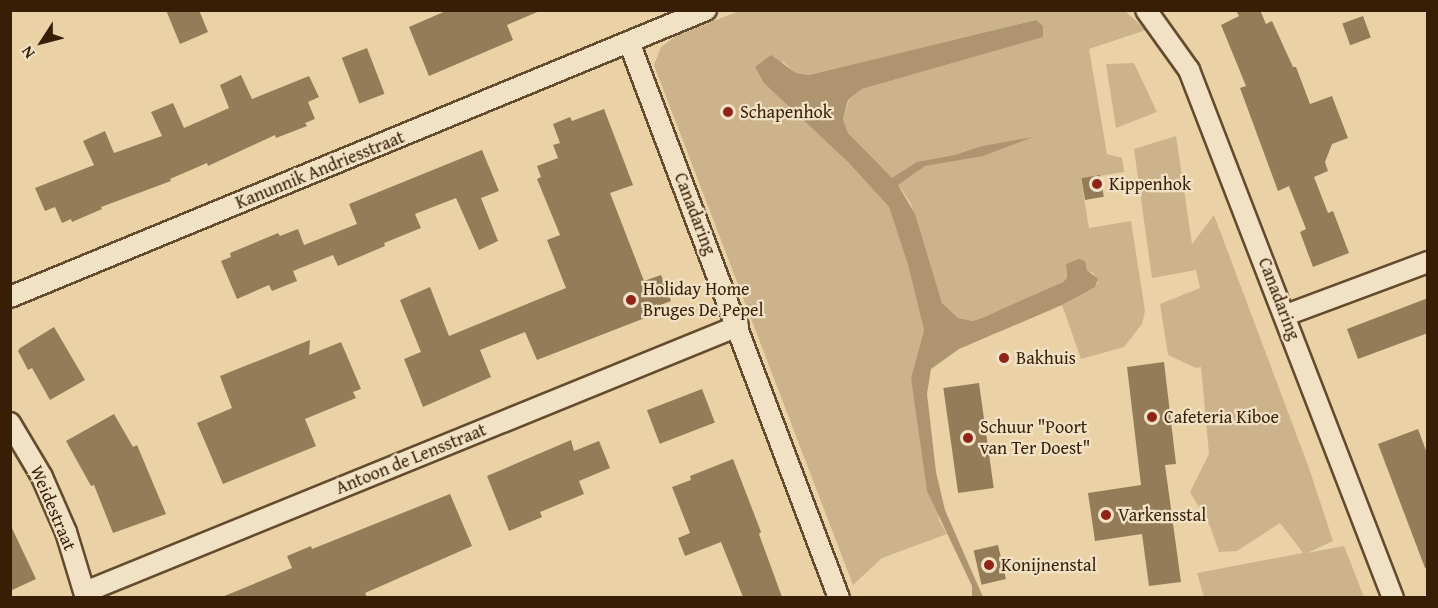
<!DOCTYPE html>
<style>
body{margin:0}
#map{position:relative;width:1438px;height:608px;overflow:hidden;background:#ead2a6;font-family:"Gentium Book Plus",serif}
div>[style]{position:absolute}
[style*='--x']{left:calc(var(--x)*1px);top:calc(var(--y)*1px);width:calc(var(--w)*1px);rotate:calc(var(--a)*1deg)}
.green>*{inset:0;background:#ccb38b}
.water>*{inset:0;background:#ae9570}
.building>*{inset:0;background:#957c59;transform-origin:0 0}
.roads{filter:drop-shadow(2px 0 #654b2e) drop-shadow(-2px 0 #654b2e) drop-shadow(0 2px #654b2e) drop-shadow(0 -2px #654b2e)}
.street>*{height:20px;margin:-10px;padding:0 10px;transform-origin:10px;border-radius:10px;background:#f1e2c5}
.dots>*{width:16px;height:16px;translate:-50% -50%;box-sizing:border-box;border:3px solid #f1e2c5;border-radius:50%}
span{translate:-50% -50%;white-space:nowrap;text-align:center;line-height:1.15;-webkit-text-stroke:4.5px #f1e2c5;paint-order:stroke}
.poi-label{font-size:18px;color:#391e06}
.left{translate:0 -50%;text-align:left}
.street-label{font-size:18px;color:#391e06}
.frame{position:absolute;inset:0;border:12px solid #391e06;pointer-events:none}
.north{position:absolute;left:12px;top:12px;width:60px;height:60px;-webkit-text-stroke:4px #f1e2c5;paint-order:stroke;rotate:234deg;font-size:16px;font-weight:700;line-height:24px;text-align:center;color:#391e06}
.north::after{content:'';display:block;margin:auto;width:21px;height:27px;background:#391e06;clip-path:polygon(50% 0,100% 100%,50% 72%,0 100%)}
</style>
<div id="map">
<div class="green">
<i style="clip-path:polygon(739px 11px,1125px 11px,1146px 30px,1089px 49px,1107px 154px,1122px 158px,1124px 172px,1081px 179px,1089px 228px,1131px 221px,1145px 311px,1142px 324px,1124px 347px,1081px 359px,1062px 305px,1098px 283px,1093px 273px,1087px 270px,1085px 262px,1066px 269px,1067px 278px,1063px 282px,1013px 305px,973px 321px,958px 318px,942px 303px,911px 204px,902px 190px,848px 133px,843px 119px,849px 100px,862px 89px,1042px 37px,1036px 20px,809px 75px,796px 73px,781px 60px,847px 161px,889px 207px,908px 265px,924px 330px,911px 378px,939px 520px,947px 534px,882px 558px,853px 585px,654px 65px,661px 47px,676px 36px)"></i>
<i style="clip-path:polygon(1134px 63px,1157px 112px,1116px 128px,1106px 64px)"></i>
<i style="clip-path:polygon(1176px 136px,1192px 244px,1214px 215px,1309px 468px,1333px 541px,1307px 553px,1344px 546px,1364px 597px,1204px 597px,1197px 573px,1303px 553px,1280px 523px,1237px 551px,1219px 552px,1210px 526px,1190px 492px,1209px 454px,1201px 367px,1196px 368px,1168px 355px,1160px 304px,1200px 288px,1196px 270px,1152px 278px,1134px 149px)"></i>
</div>
<div class="water">
<i style="clip-path:polygon(1036px 20px,1043px 26px,1043px 37px,862px 89px,848px 100px,843px 119px,848px 133px,892px 178px,917px 162px,955px 155px,982px 146px,1033px 137px,983px 156px,925px 166px,898px 185px,915px 214px,942px 303px,958px 318px,973px 321px,984px 317px,1063px 282px,1067px 278px,1066px 264px,1079px 259px,1085px 261px,1087px 270px,1098px 279px,1095px 287px,1062px 305px,959px 349px,931px 369px,927px 394px,936px 472px,945px 510px,983px 597px,972px 597px,972px 586px,927px 491px,911px 378px,924px 330px,908px 265px,889px 207px,847px 161px,764px 83px,755px 67px,771px 55px,796px 73px,809px 75px)"></i>
</div>
<div class="building">
<i style="clip-path:polygon(166px 10px,199px 10px,208px 32px,180px 44px)"></i>
<i style="clip-path:polygon(448px 10px,542px 10px,507px 25px,513px 40px,429px 76px,409px 27px)"></i>
<i style="clip-path:polygon(1236px 10px,1260px 10px,1266px 24px,1272px 21px,1293px 67px,1296px 67px,1310px 104px,1332px 96px,1348px 138px,1332px 144px,1325px 162px,1328px 171px,1314px 177px,1328px 213px,1333px 211px,1349px 253px,1313px 267px,1300px 232px,1306px 229px,1289px 186px,1278px 191px,1240px 88px,1246px 86px,1221px 25px,1239px 16px)"></i>
<i style="left:1363px;top:16px;width:23px;height:22px;rotate:70deg"></i>
<i style="left:367px;top:48px;width:49px;height:27px;rotate:69deg"></i>
<i style="clip-path:polygon(241px 75px,252px 99px,309px 76px,319px 97px,308px 102px,315px 119px,305px 123px,307px 126px,276px 138px,275px 135px,208px 166px,207px 163px,170px 179px,171px 181px,101px 207px,102px 209px,72px 222px,71px 219px,62px 223px,55px 207px,45px 211px,35px 188px,94px 165px,83px 141px,105px 131px,114px 153px,162px 136px,151px 112px,173px 103px,184px 128px,209px 117px,229px 108px,220px 85px)"></i>
<i style="clip-path:polygon(604px 109px,633px 185px,610px 193px,644px 281px,661px 275px,671px 301px,647px 310px,650px 316px,537px 360px,525px 332px,480px 350px,491px 377px,423px 407px,404px 359px,421px 352px,400px 300px,430px 287px,449px 336px,566px 288px,547px 240px,560px 235px,537px 179px,541px 177px,537px 166px,558px 158px,553px 145px,560px 143px,553px 124px,570px 117px,572px 121px)"></i>
<i style="clip-path:polygon(482px 150px,499px 191px,481px 198px,498px 241px,479px 250px,456px 198px,415px 214px,421px 228px,384px 243px,385px 246px,338px 266px,333px 255px,293px 271px,297px 281px,272px 291px,269px 285px,237px 299px,221px 261px,231px 257px,230px 253px,278px 233px,280px 236px,298px 229px,304px 245px,357px 224px,349px 204px)"></i>
<i style="left:1100px;top:175px;width:22px;height:19px;rotate:80deg"></i>
<i style="clip-path:polygon(1428px 298px,1428px 333px,1358px 359px,1347px 329px)"></i>
<i style="clip-path:polygon(54px 327px,85px 380px,50px 400px,32px 368px,28px 370px,18px 351px,20px 348px)"></i>
<i style="clip-path:polygon(310px 340px,309px 355px,341px 342px,361px 389px,353px 392px,356px 398px,305px 419px,316px 446px,223px 484px,197px 423px,232px 408px,220px 376px)"></i>
<i style="clip-path:polygon(1164px 362px,1176px 464px,1165px 465px,1181px 582px,1149px 586px,1142px 534px,1095px 541px,1088px 493px,1141px 485px,1127px 367px)"></i>
<i style="left:979px;top:383px;width:106px;height:36px;rotate:82deg"></i>
<i style="left:702px;top:389px;width:36px;height:59px;rotate:69deg"></i>
<i style="clip-path:polygon(114px 414px,133px 447px,137px 445px,166px 514px,113px 533px,94px 485px,91px 486px,66px 441px)"></i>
<i style="clip-path:polygon(1418px 429px,1428px 456px,1428px 568px,1425px 568px,1378px 444px)"></i>
<i style="clip-path:polygon(571px 440px,574px 451px,599px 441px,610px 468px,579px 481px,584px 494px,540px 512px,542px 517px,509px 531px,487px 476px)"></i>
<i style="clip-path:polygon(733px 459px,761px 532px,759px 534px,782px 597px,743px 597px,721px 542px,685px 556px,678px 538px,690px 533px,672px 487px,691px 480px,690px 476px)"></i>
<i style="clip-path:polygon(450px 494px,472px 546px,365px 593px,367px 597px,222px 597px,292px 568px,287px 556px,311px 546px,312px 549px)"></i>
<i style="clip-path:polygon(10px 524px,36px 579px,10px 591px)"></i>
<i style="left:998px;top:545px;width:35px;height:25px;rotate:77deg"></i>
</div>
<div class="roads">
<div class="street">
<i style="--x:1146;--y:10;--w:74;--a:54.4"></i>
<i style="--x:1189;--y:70;--w:566;--a:68.88"></i>
<i style="--x:629;--y:42;--w:594;--a:69.31"></i>
<i style="--x:10;--y:297;--w:753;--a:-22.41"></i>
<i style="--x:1286;--y:315;--w:152;--a:-20.5"></i>
<i style="--x:10;--y:423;--w:63;--a:59.3"></i>
<i style="--x:42;--y:477;--w:60;--a:66.4"></i>
<i style="--x:66;--y:532;--w:69;--a:73.1"></i>
<i style="--x:85;--y:592;--w:705;--a:-22.16"></i>
</div>
</div>
<div class="dots">
<i style="left:728px;top:112px;background:#8f2418"></i>
<i style="left:1097px;top:184px;background:#8f2418"></i>
<i style="left:631px;top:300px;background:#8f2418"></i>
<i style="left:1004px;top:358px;background:#8f2418"></i>
<i style="left:1152px;top:417px;background:#8f2418"></i>
<i style="left:968px;top:438px;background:#8f2418"></i>
<i style="left:1106px;top:515px;background:#8f2418"></i>
<i style="left:989px;top:565px;background:#8f2418"></i>
</div>
<div class="poi-label">
<span class="left" style="left:740px;top:112px">Schapenhok</span>
<span class="left" style="left:1109px;top:184px">Kippenhok</span>
<span class="left" style="left:643px;top:300px">Holiday Home<br>Bruges De Pepel</span>
<span class="left" style="left:1016px;top:358px">Bakhuis</span>
<span class="left" style="left:1164px;top:417px">Cafeteria Kiboe</span>
<span class="left" style="left:980px;top:438px">Schuur "Poort<br>van Ter Doest"</span>
<span class="left" style="left:1118px;top:515px">Varkensstal</span>
<span class="left" style="left:1001px;top:565px">Konijnenstal</span>
</div>
<div class="street-label">
<span style="left:320px;top:170px;rotate:-22deg">Kanunnik Andriesstraat</span>
<span style="left:695px;top:214px;rotate:69deg">Canadaring</span>
<span style="left:1279px;top:299px;rotate:69deg">Canadaring</span>
<span style="left:411px;top:459px;rotate:-22deg">Antoon de Lensstraat</span>
<span style="left:53px;top:508px;rotate:67deg">Weidestraat</span>
</div>
<div class="frame"></div>
<div class="north">N</div>
</div>
